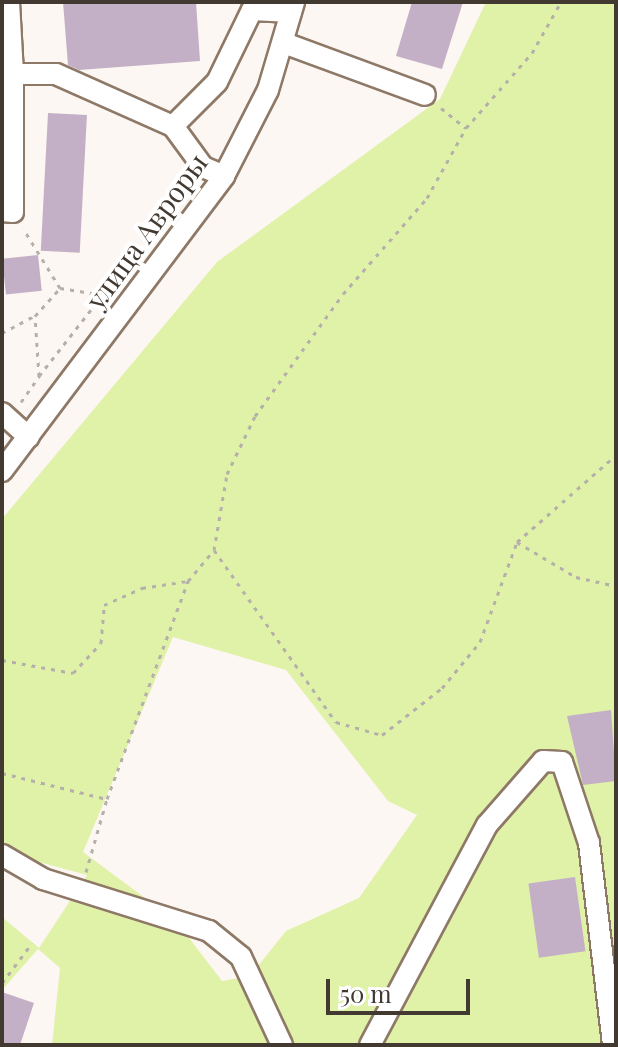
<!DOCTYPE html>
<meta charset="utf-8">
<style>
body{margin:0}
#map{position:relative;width:618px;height:1047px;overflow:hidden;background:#fcf7f3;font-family:"Playfair Display",serif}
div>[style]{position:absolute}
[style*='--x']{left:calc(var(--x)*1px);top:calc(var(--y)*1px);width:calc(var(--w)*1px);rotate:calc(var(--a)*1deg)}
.green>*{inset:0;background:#e0f1a8}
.building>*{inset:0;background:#c4b0c6;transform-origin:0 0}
.path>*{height:3px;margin-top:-1.5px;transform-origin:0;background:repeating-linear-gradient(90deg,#b6b0aa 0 4px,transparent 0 10px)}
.roads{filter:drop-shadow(2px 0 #8e7967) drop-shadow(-2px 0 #8e7967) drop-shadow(0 2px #8e7967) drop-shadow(0 -2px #8e7967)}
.minor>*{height:20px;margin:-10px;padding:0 10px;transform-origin:10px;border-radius:10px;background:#fff}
span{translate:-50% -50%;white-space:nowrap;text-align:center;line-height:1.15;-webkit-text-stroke:8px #fff;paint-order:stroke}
.street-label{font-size:28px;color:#423931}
.frame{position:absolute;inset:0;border:4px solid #423931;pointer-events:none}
.scale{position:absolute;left:326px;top:979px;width:144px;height:36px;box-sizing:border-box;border:4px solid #423931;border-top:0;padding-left:10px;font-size:24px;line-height:28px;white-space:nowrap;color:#423931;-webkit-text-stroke:6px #fff;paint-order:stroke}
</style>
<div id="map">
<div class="green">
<i style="clip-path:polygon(evenodd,486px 2px,616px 2px,616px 1045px,52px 1045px,60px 968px,38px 949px,2px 990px,2px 917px,39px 948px,87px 875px,2px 852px,2px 519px,217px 262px,440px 99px,486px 2px,173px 637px,286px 670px,388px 801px,417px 815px,359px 898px,286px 931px,250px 976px,222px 981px,176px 921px,83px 852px,173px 637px)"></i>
</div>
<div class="building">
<i style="clip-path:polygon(63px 2px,196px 2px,200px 61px,79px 70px,68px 65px)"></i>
<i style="clip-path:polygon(412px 2px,463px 2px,442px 69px,396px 56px)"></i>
<i style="left:48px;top:113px;width:39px;height:138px;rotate:3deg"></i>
<i style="left:38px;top:255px;width:36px;height:36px;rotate:84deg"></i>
<i style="clip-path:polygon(611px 710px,616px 781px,583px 785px,567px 716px)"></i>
<i style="left:575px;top:877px;width:75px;height:47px;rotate:82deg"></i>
<i style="clip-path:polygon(2px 992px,34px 1003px,20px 1045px,2px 1045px)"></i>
</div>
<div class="path">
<i style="--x:441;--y:108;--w:32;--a:39"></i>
<i style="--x:60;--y:288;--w:45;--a:9"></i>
<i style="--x:2;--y:333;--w:36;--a:-28"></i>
<i style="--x:39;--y:376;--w:248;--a:-51.9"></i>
<i style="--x:21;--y:402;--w:32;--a:-55"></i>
<i style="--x:39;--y:376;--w:60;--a:-93.8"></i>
<i style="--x:35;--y:316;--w:38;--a:-48"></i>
<i style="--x:60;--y:288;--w:70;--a:-121.7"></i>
<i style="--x:517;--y:542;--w:132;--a:-41.3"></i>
<i style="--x:214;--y:550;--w:211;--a:54.7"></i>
<i style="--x:336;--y:722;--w:48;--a:15.8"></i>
<i style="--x:382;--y:735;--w:76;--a:-38.1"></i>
<i style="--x:442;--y:688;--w:60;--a:-50.4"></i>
<i style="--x:480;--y:642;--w:107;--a:-69.7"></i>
<i style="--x:517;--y:542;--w:69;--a:30.7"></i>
<i style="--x:576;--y:577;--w:41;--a:12.7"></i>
<i style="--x:2;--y:660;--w:72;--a:10.4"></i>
<i style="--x:73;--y:673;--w:41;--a:-47"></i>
<i style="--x:101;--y:643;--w:38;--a:-85"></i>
<i style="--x:104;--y:605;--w:42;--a:-24.1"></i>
<i style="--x:142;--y:588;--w:47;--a:-8.7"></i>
<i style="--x:2;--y:773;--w:108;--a:13.9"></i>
<i style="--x:107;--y:799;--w:233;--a:-69.6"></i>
<i style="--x:188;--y:581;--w:40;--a:-50"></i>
<i style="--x:214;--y:550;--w:77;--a:-80.3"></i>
<i style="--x:227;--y:474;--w:64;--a:-64.2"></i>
<i style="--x:255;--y:416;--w:150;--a:-54.2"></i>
<i style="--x:343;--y:294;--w:128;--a:-48.8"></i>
<i style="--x:427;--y:198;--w:80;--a:-60.9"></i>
<i style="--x:466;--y:128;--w:100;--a:-48.7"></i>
<i style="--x:532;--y:53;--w:59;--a:-60.4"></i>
<i style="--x:86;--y:872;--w:76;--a:-74"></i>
<i style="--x:2;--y:983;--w:50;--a:-53.1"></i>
</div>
<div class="roads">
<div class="minor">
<i style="--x:9;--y:2;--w:72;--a:86.8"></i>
<i style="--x:13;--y:74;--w:43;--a:0"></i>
<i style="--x:56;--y:74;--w:128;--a:24"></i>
<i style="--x:173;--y:126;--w:51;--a:53.8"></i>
<i style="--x:203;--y:167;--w:23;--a:23"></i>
<i style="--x:284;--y:43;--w:150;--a:20.2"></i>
<i style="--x:173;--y:126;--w:62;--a:-45"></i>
<i style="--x:217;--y:82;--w:80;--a:-64.1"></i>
<i style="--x:252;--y:10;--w:39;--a:3"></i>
<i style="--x:2;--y:211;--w:11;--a:5"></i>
<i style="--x:13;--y:212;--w:138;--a:-90"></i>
<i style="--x:2;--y:413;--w:36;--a:42"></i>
<i style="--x:2;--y:471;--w:369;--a:-53"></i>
<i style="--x:224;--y:176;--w:97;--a:-62.9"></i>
<i style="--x:268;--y:90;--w:92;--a:-73.5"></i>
<i style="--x:2;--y:855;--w:48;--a:30.3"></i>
<i style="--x:43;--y:879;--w:174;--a:17.4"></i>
<i style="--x:209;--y:931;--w:41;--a:39.1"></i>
<i style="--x:241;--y:957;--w:97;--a:65"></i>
<i style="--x:370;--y:1045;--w:249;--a:-62"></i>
<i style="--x:487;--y:825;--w:85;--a:-48.8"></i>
<i style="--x:543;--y:761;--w:19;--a:3"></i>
<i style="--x:562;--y:762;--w:85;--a:71.6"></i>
<i style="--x:589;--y:843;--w:203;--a:83.2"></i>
</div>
</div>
<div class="street-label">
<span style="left:146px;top:231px;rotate:-54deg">улица Авроры</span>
</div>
<div class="frame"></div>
<div class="scale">50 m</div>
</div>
